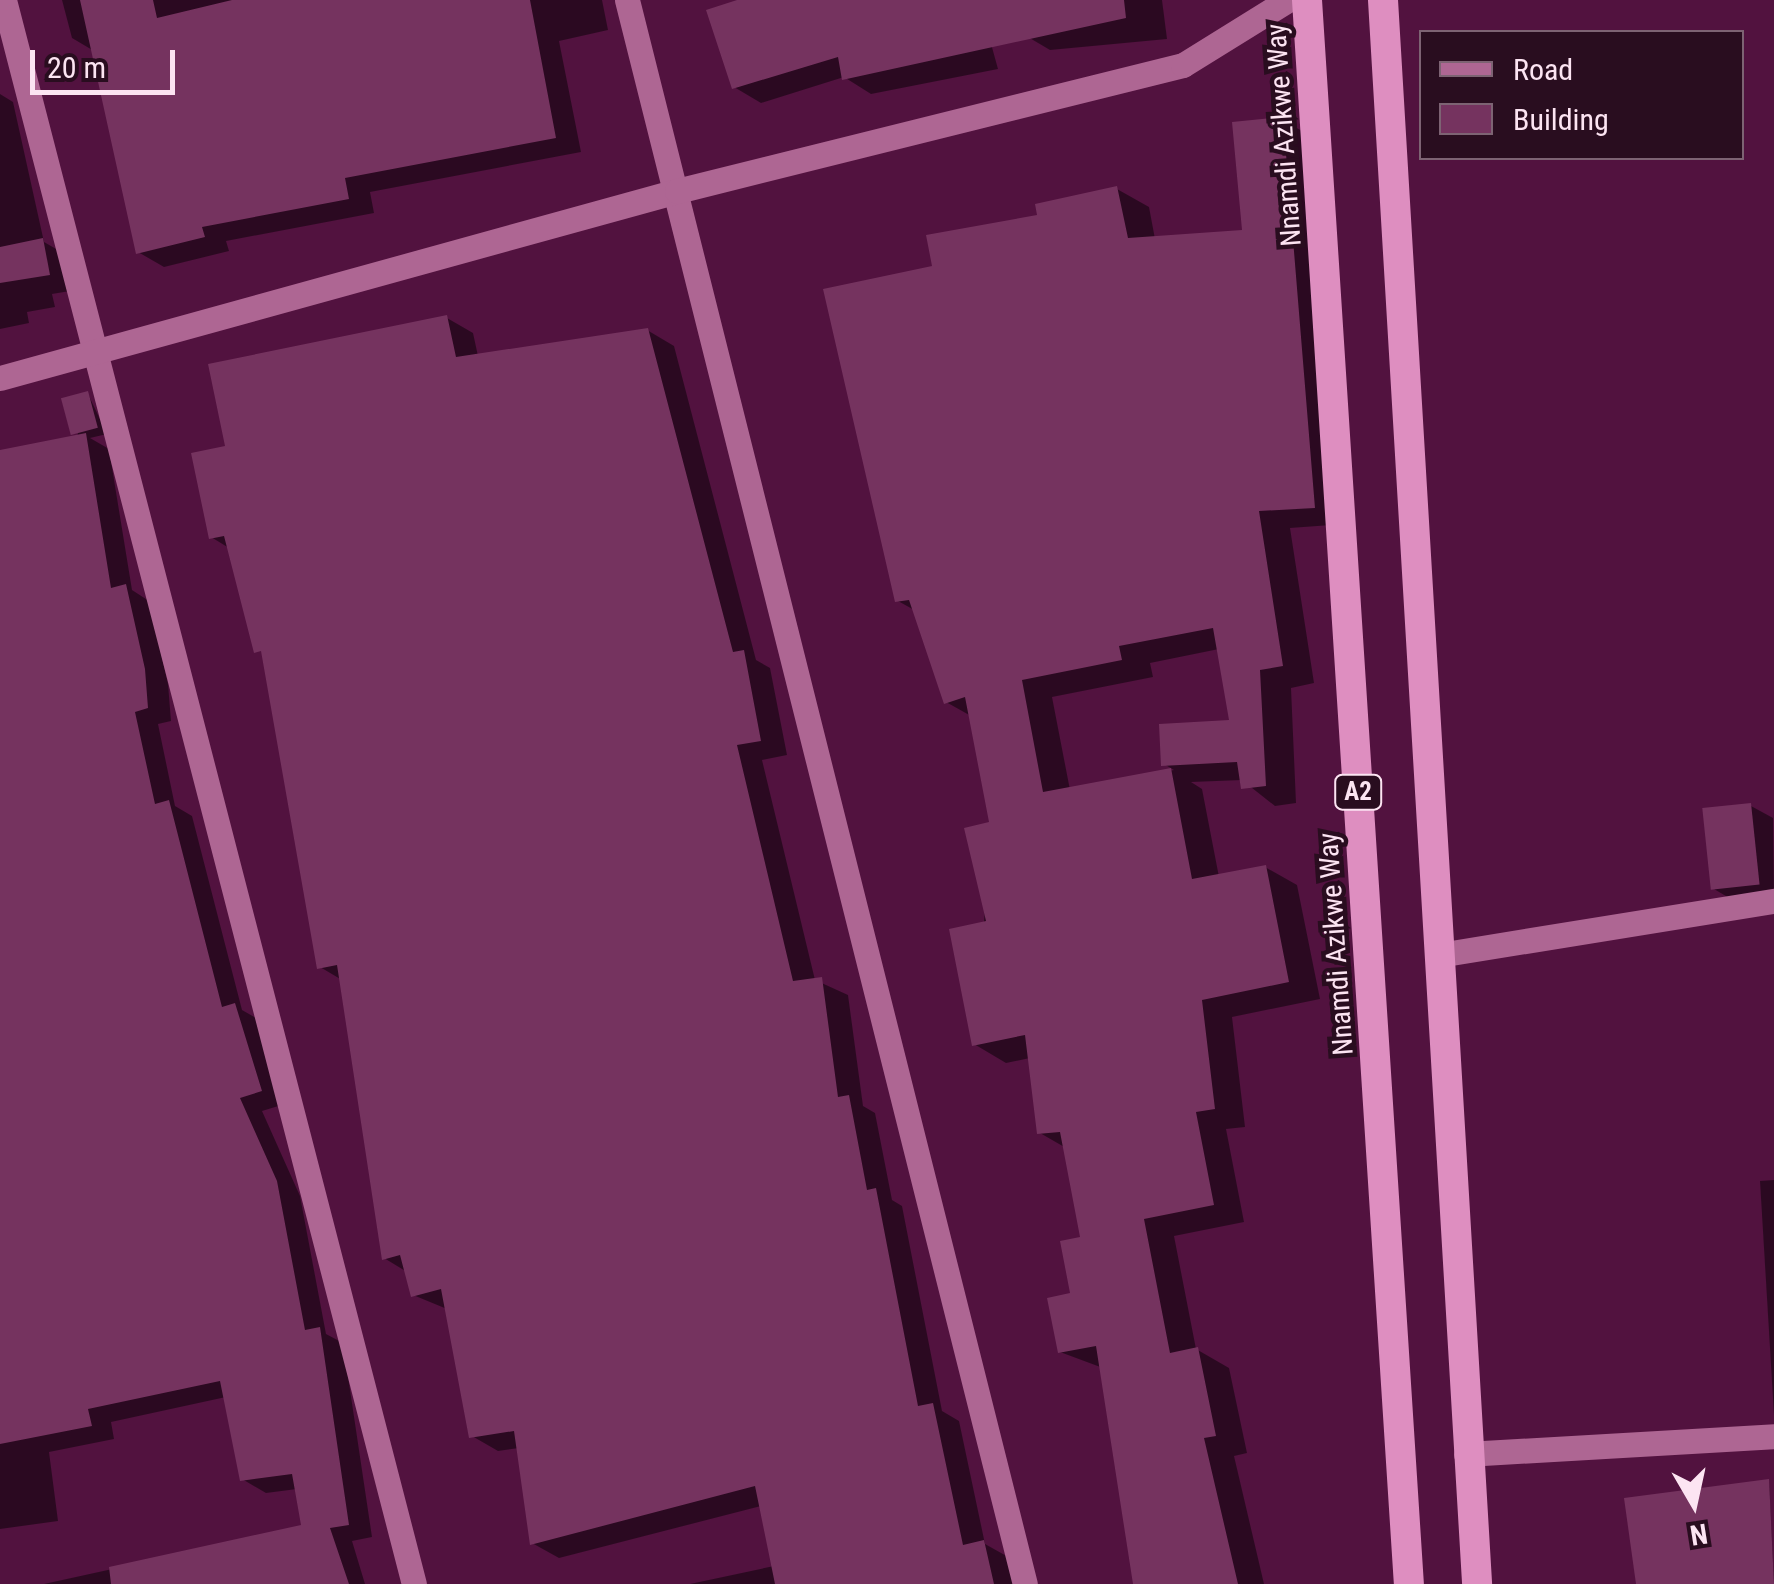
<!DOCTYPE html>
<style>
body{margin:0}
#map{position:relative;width:1774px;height:1584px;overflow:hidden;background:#52123f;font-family:"Roboto Condensed",sans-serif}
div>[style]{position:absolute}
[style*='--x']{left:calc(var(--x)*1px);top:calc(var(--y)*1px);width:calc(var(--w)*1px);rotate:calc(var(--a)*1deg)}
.shadow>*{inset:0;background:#0007}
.building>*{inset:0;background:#75335f;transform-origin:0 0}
.minor>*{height:25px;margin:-12.5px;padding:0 12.5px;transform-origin:12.5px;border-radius:12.5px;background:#ae6693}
.highway>*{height:30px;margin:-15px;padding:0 15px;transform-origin:15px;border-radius:15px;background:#de8ec0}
span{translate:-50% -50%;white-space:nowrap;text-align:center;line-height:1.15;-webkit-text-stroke:9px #290d1f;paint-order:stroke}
.shield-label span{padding:2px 8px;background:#290d1f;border:2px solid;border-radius:8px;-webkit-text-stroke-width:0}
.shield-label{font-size:25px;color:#fce4f2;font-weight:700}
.street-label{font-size:28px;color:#fce4f2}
.legend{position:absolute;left:1419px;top:30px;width:325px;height:130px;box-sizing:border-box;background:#290d1f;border:2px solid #7d6373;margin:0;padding:12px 18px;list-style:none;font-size:30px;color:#fce4f2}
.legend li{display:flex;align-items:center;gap:20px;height:50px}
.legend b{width:50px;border:2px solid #7d6373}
.north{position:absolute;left:1644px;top:1454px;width:100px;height:100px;-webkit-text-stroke:8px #290d1f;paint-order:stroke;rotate:171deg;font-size:28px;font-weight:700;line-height:40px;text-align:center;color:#fce4f2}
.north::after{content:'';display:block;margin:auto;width:35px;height:45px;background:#fce4f2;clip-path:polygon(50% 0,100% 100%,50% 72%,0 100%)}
.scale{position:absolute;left:30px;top:50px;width:145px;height:45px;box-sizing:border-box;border:5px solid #fce4f2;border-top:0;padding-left:12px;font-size:30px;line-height:35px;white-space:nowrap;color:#fce4f2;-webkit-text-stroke:8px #290d1f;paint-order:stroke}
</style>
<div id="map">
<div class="shadow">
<i style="clip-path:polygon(62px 0,602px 0,608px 30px,559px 41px,581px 152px,370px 192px,374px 213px,226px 241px,229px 251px,164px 267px,138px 252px,94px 51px,72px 38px)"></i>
<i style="clip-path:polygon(746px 0,979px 0,998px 69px,871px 94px,844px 77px,761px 103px,734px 87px)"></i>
<i style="clip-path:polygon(1023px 0,1162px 0,1167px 39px,1050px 50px,1028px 37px)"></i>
<i style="clip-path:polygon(0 94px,13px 102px,44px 242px,70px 257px,76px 290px,52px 294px,55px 307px,27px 312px,29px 323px,0 329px)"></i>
<i style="clip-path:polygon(evenodd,1283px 120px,1314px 138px,1345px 524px,1290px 528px,1314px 683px,1291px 688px,1296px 803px,1275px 806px,1242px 780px,1191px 782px,1202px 789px,1219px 877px,1265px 867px,1297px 885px,1320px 999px,1232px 1017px,1245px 1127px,1226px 1129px,1244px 1222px,1174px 1236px,1196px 1349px,1229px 1368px,1247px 1453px,1234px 1456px,1264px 1584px,1136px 1584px,1103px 1368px,1060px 1352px,1083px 1239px,1066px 1148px,1040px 1133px,1030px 1058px,1006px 1063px,974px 1044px,992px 824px,971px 716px,946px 702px,916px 611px,898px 601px,934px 267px,1117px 189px,1149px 207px,1155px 239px,1244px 232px,1283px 120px,1219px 649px,1232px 723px,1164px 764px,1174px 770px,1070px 790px,1052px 697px,1153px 677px,1150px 663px,1219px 649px)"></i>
<i style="clip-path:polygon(447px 318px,473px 333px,478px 356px,647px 330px,674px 346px,756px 660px,770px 668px,787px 755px,762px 760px,815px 980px,848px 995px,863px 1106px,875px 1113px,892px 1200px,902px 1206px,942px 1411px,959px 1421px,985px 1544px,1010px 1558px,1016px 1584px,690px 1584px,774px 1566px,761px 1506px,559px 1558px,532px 1543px,519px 1448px,498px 1451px,472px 1436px,447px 1309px,413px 1295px,407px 1272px,384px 1258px,342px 980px,320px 967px,265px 656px,229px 548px,211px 537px,228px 448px)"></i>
<i style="clip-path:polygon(88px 394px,107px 434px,90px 438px,109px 449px,132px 590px,149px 601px,168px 684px,171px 721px,158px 724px,175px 806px,192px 816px,242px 1010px,258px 1019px,285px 1104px,262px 1111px,300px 1196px,326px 1334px,343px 1343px,372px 1537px,352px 1541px,365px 1584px,44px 1584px,304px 1527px,297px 1489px,266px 1493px,242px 1479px,226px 1397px,111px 1422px,114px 1439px,49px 1452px,58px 1521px,0 1529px,0 452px,77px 437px)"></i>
<i style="clip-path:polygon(1751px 806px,1773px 818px,1774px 897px,1736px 902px,1714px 889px)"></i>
<i style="clip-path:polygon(1774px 1180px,1774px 1415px,1760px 1181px)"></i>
<i style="clip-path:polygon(1769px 1482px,1774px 1584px,1638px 1584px)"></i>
</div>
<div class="building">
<i style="clip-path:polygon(80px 0,153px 0,157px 18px,232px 0,530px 0,556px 138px,345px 178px,349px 199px,202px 227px,205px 237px,136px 254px)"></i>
<i style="clip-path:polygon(737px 0,1124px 0,1126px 18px,842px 80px,838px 57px,732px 89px,706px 10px)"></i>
<i style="clip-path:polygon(1283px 117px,1315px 508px,1259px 511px,1283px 666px,1260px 670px,1266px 786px,1241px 789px,1237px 762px,1161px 766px,1159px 724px,1229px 720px,1213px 628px,1119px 646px,1122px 660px,1022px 680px,1043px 792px,1171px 768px,1192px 879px,1266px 865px,1289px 982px,1202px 1000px,1215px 1109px,1196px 1112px,1214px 1205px,1144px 1219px,1170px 1353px,1198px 1347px,1216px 1436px,1204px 1438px,1238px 1584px,1133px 1584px,1096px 1346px,1058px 1353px,1047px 1298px,1070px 1293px,1060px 1241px,1080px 1237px,1060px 1132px,1037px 1134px,1025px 1035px,972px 1046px,949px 929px,986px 921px,964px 828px,989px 822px,965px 697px,944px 704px,909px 600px,895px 602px,823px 289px,932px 266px,926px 235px,1037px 215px,1035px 204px,1117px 186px,1128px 238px,1242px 230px,1232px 122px)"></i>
<i style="clip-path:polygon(43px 238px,50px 275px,0 283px,0 247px)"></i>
<i style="clip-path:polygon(447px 315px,456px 357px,648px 328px,733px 652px,744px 650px,761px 741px,737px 745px,793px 981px,822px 977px,838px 1097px,849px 1095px,867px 1190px,876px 1188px,918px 1406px,933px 1403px,963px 1545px,984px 1540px,994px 1584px,775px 1584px,755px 1486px,530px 1545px,514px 1431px,469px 1438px,441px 1289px,411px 1297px,400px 1255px,382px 1260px,337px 965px,317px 969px,261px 651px,254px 653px,224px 536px,209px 539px,191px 453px,225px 446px,208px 364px)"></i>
<i style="left:88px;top:391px;width:38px;height:28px;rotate:75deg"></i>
<i style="clip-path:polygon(86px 433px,111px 588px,126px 584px,145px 669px,148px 708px,135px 712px,155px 804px,169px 800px,222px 1007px,235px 1003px,262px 1091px,240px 1098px,277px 1181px,305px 1330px,320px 1327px,349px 1525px,330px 1528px,349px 1584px,111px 1584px,109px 1567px,301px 1525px,292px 1474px,240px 1481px,220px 1381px,88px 1409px,92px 1426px,0 1444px,0 450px)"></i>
<i style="left:1751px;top:803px;width:82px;height:49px;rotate:84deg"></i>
<i style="clip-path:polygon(1769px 1479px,1774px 1584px,1636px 1584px,1624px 1498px)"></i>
</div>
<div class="minor">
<i style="--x:4;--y:0;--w:1636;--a:75.49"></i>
<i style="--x:627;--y:0;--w:1633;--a:75.9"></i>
<i style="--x:0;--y:378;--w:702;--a:-15.44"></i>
<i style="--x:677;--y:191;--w:521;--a:-13.98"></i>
<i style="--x:1183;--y:65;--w:123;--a:-31.8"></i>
<i style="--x:1445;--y:954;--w:333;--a:-9.2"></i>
<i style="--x:1466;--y:1454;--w:309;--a:-3.3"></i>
</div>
<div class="highway">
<i style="--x:1307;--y:0;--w:1587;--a:86.32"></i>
<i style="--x:1383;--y:0;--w:1587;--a:86.6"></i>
</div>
<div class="shield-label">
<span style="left:1358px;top:792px">A2</span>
</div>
<div class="street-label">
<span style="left:1284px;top:135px;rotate:-94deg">Nnamdi Azikwe Way</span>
<span style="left:1336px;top:944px;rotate:-94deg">Nnamdi Azikwe Way</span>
</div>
<ul class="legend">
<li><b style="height:12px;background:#ae6693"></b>Road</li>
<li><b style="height:28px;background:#75335f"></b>Building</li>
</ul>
<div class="north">N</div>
<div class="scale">20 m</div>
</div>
